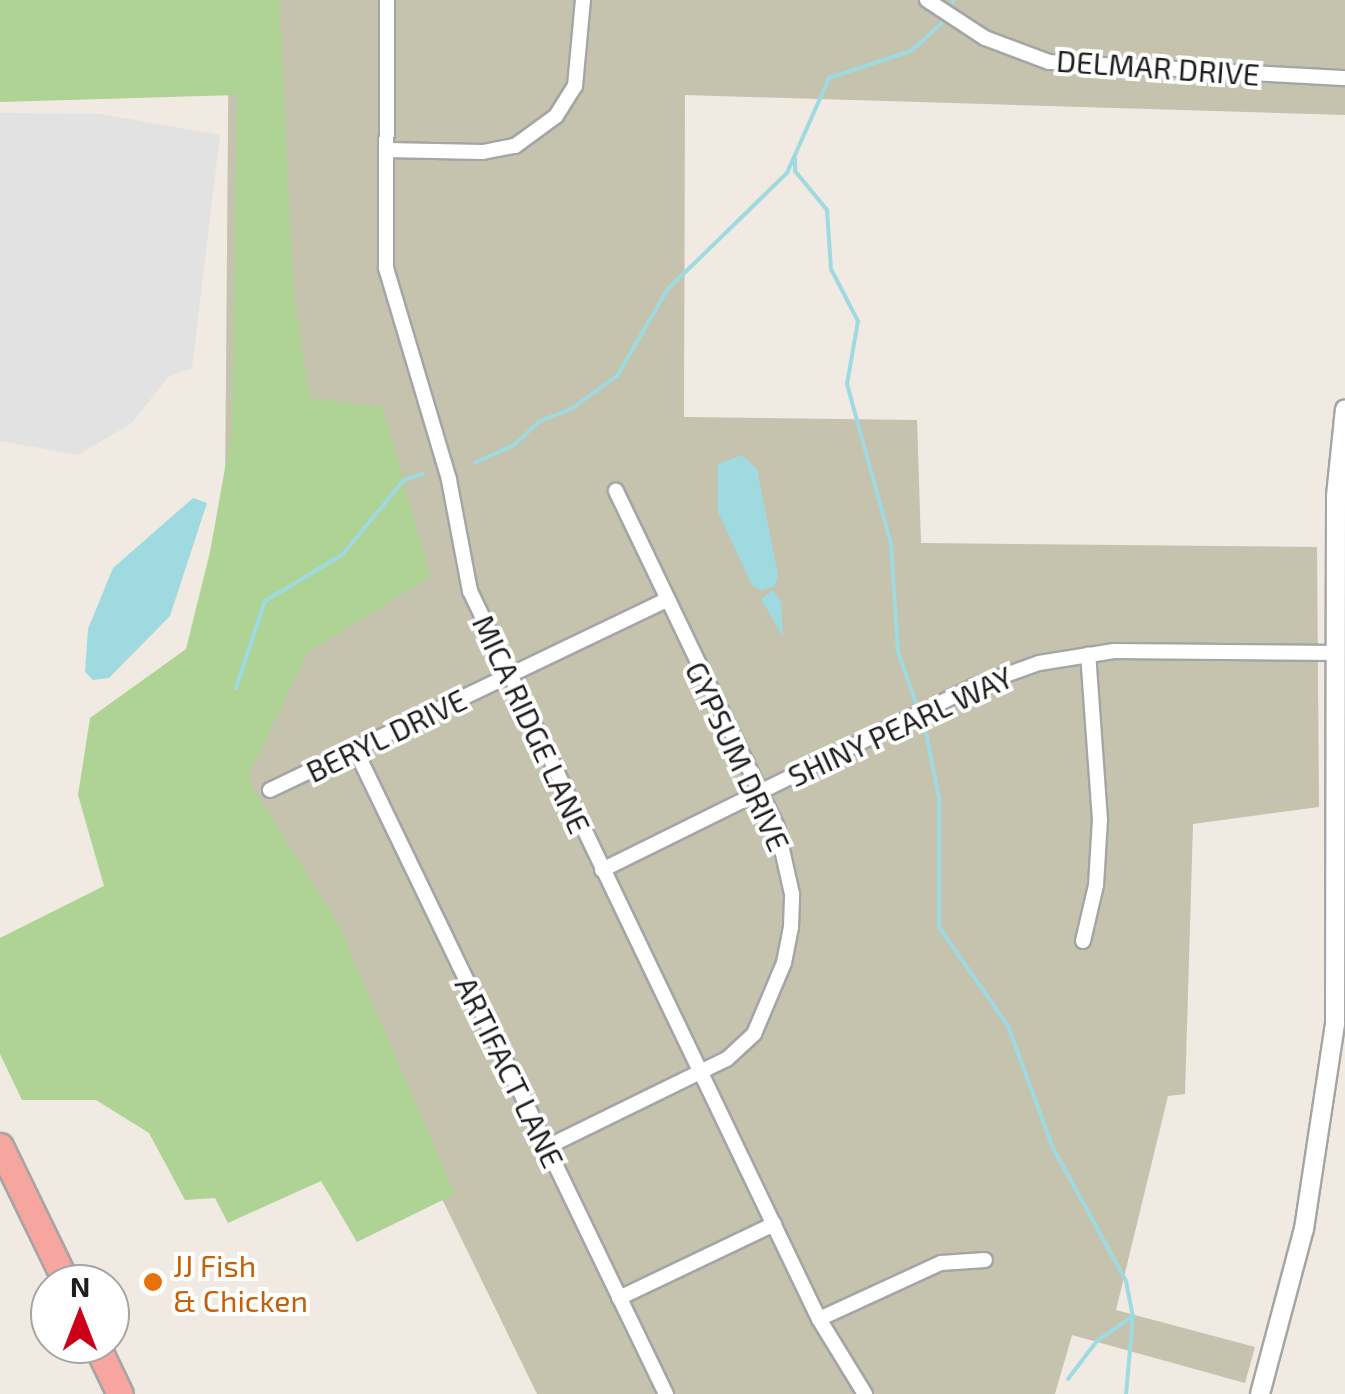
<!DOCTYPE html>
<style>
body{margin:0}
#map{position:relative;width:1345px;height:1394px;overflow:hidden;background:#f0eae3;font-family:"Exo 2",sans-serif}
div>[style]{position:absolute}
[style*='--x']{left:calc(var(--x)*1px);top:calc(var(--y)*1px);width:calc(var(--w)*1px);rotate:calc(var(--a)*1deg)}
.construction>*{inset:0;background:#c5c2ae}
.forest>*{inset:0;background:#aed394}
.parking>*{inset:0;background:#e2e2e2}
.water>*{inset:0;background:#9fdae1}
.stream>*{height:4px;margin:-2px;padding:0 2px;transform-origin:2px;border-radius:2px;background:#9fdae1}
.roads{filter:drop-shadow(2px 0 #a5a5a5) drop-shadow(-2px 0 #a5a5a5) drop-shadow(0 2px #a5a5a5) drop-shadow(0 -2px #a5a5a5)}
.minor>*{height:14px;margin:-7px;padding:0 7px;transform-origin:7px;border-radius:7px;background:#fff}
.tertiary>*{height:18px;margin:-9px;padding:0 9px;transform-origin:9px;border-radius:9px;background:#fff}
.trunk>*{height:25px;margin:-12.5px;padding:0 12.5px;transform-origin:12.5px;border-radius:12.5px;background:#f6a69e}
.dots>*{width:28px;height:28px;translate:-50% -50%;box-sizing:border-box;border:5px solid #fff;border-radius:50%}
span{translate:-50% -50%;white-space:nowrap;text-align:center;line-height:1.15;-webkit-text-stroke:8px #fff;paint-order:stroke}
.street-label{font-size:30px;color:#1e1e1e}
.food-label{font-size:30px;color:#c56008}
.left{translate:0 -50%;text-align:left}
.north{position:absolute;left:30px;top:1264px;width:100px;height:100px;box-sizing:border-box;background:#fff;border:2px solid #a5a5a5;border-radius:50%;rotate:0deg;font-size:28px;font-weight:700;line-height:40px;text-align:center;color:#1e1e1e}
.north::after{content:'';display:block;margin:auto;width:35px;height:45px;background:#cc0018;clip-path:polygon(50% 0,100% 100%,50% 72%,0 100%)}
</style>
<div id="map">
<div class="construction">
<i style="clip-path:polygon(229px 0,1345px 0,1345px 115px,685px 95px,684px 417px,917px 420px,921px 543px,1317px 547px,1319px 807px,1193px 824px,1185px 1094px,1168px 1096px,1116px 1310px,1255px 1347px,1245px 1383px,1072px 1335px,1055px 1394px,537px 1394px,223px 749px)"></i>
</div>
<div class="forest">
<i style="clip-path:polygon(0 0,279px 0,294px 298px,310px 398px,383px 407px,430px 577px,308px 652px,247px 778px,338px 924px,455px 1194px,357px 1242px,321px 1181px,228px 1223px,215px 1198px,185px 1200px,149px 1133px,96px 1100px,22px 1100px,0 1054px,0 938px,104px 886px,78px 795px,90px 718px,186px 649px,210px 552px,232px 429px,237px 95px,0 102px)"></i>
</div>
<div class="parking">
<i style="clip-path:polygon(0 113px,101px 114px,220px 135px,192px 368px,168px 377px,132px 423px,78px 455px,0 441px)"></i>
</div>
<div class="water">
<i style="clip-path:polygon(742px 455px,757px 469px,778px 575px,775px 586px,761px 590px,752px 585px,718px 512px,718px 464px)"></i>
<i style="clip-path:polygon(193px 498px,207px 503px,170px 616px,109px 678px,93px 680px,85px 672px,88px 629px,113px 568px)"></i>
<i style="clip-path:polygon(773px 590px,781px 601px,783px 637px,761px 599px)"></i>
</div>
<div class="stream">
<i style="--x:952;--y:4;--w:4;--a:-63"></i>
<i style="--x:795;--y:159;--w:12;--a:90"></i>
<i style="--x:795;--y:171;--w:50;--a:50.6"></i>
<i style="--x:827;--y:210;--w:59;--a:86.1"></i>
<i style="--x:831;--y:269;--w:59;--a:62.6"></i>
<i style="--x:858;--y:321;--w:64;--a:99.9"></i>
<i style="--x:847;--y:384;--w:166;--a:74.6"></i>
<i style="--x:891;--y:544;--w:108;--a:86.3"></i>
<i style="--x:898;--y:652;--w:54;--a:70.6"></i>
<i style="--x:475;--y:463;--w:43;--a:-24.8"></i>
<i style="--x:514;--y:445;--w:35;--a:-43"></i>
<i style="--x:540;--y:421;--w:33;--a:-21"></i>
<i style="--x:571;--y:409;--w:57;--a:-35.7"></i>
<i style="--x:617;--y:376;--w:99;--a:-59.8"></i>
<i style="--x:667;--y:290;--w:168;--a:-44.3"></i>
<i style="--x:787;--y:173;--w:104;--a:-66.1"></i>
<i style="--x:829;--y:78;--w:86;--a:-18.2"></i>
<i style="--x:911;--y:51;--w:42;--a:-42.1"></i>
<i style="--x:236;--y:688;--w:92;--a:-71.6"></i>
<i style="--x:265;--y:601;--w:90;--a:-30.9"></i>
<i style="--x:342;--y:555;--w:97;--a:-50.4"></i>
<i style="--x:404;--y:480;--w:19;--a:-18"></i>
<i style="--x:924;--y:723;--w:76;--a:78.7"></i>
<i style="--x:939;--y:798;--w:129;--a:90"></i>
<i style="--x:939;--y:927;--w:121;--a:55.1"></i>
<i style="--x:1008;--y:1026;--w:130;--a:69.8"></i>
<i style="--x:1053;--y:1148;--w:152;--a:61.2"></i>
<i style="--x:1126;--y:1281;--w:36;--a:79"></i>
<i style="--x:1133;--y:1316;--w:78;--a:95.1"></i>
<i style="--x:1068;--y:1379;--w:48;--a:-52.7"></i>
<i style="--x:1097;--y:1341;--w:44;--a:-34.8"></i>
</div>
<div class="roads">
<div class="minor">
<i style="--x:387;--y:0;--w:268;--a:90.2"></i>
<i style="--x:386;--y:268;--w:221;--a:73.4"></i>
<i style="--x:449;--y:480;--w:113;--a:79.3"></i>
<i style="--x:470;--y:591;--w:807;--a:64.39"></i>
<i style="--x:819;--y:1319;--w:88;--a:58.5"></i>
<i style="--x:927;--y:0;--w:69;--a:33.2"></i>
<i style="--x:985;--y:38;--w:68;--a:20.6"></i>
<i style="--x:1049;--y:62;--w:296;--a:3.1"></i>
<i style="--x:386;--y:150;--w:97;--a:1.2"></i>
<i style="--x:483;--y:152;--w:33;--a:-11"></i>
<i style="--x:515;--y:146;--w:51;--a:-36.2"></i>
<i style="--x:556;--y:116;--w:36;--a:-58"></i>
<i style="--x:575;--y:86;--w:86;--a:-84.7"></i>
<i style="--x:355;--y:749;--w:716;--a:64.26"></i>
<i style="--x:270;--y:790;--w:437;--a:-25.6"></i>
<i style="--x:602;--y:870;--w:416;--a:-26.3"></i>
<i style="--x:975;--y:686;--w:68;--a:-19.8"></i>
<i style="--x:1039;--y:663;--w:76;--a:-9.1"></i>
<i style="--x:1114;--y:651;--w:223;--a:0.5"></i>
<i style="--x:1083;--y:941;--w:57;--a:-76.9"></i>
<i style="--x:1096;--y:885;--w:65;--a:-86.5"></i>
<i style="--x:1100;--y:820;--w:166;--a:-94.1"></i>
<i style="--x:547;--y:1147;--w:200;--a:-26.1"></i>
<i style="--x:727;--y:1059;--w:37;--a:-43"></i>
<i style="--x:754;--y:1034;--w:77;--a:-67.1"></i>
<i style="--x:784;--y:963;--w:37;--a:-79"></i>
<i style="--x:791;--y:927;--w:33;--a:-88"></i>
<i style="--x:792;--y:894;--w:69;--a:-102.6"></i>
<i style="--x:777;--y:827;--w:373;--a:-115.6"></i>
<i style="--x:619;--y:1298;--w:172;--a:-25.5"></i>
<i style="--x:819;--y:1319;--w:134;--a:-24.7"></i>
<i style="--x:941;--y:1263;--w:44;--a:-3.9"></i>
</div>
<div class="tertiary">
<i style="--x:1260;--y:1394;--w:171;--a:-75.1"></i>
<i style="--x:1304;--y:1229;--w:207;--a:-81.4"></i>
<i style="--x:1335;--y:1024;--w:528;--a:-89.89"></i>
<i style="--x:1336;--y:496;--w:87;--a:-84.1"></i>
</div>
<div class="trunk">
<i style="--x:0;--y:1146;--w:153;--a:64.1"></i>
<i style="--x:96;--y:1344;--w:55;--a:64.4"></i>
</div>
</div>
<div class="dots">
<i style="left:153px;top:1282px;background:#e8710a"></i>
</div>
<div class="street-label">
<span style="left:1158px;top:67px;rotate:4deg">DELMAR DRIVE</span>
<span style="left:532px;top:724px;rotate:65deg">MICA RIDGE LANE</span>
<span style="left:900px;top:726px;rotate:-25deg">SHINY PEARL WAY</span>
<span style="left:386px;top:735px;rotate:-26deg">BERYL DRIVE</span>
<span style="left:738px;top:756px;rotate:65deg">GYPSUM DRIVE</span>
<span style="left:510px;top:1072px;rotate:64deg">ARTIFACT LANE</span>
</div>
<div class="food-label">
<span class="left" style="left:173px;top:1282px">JJ Fish<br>&amp; Chicken</span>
</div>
<div class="north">N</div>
</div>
